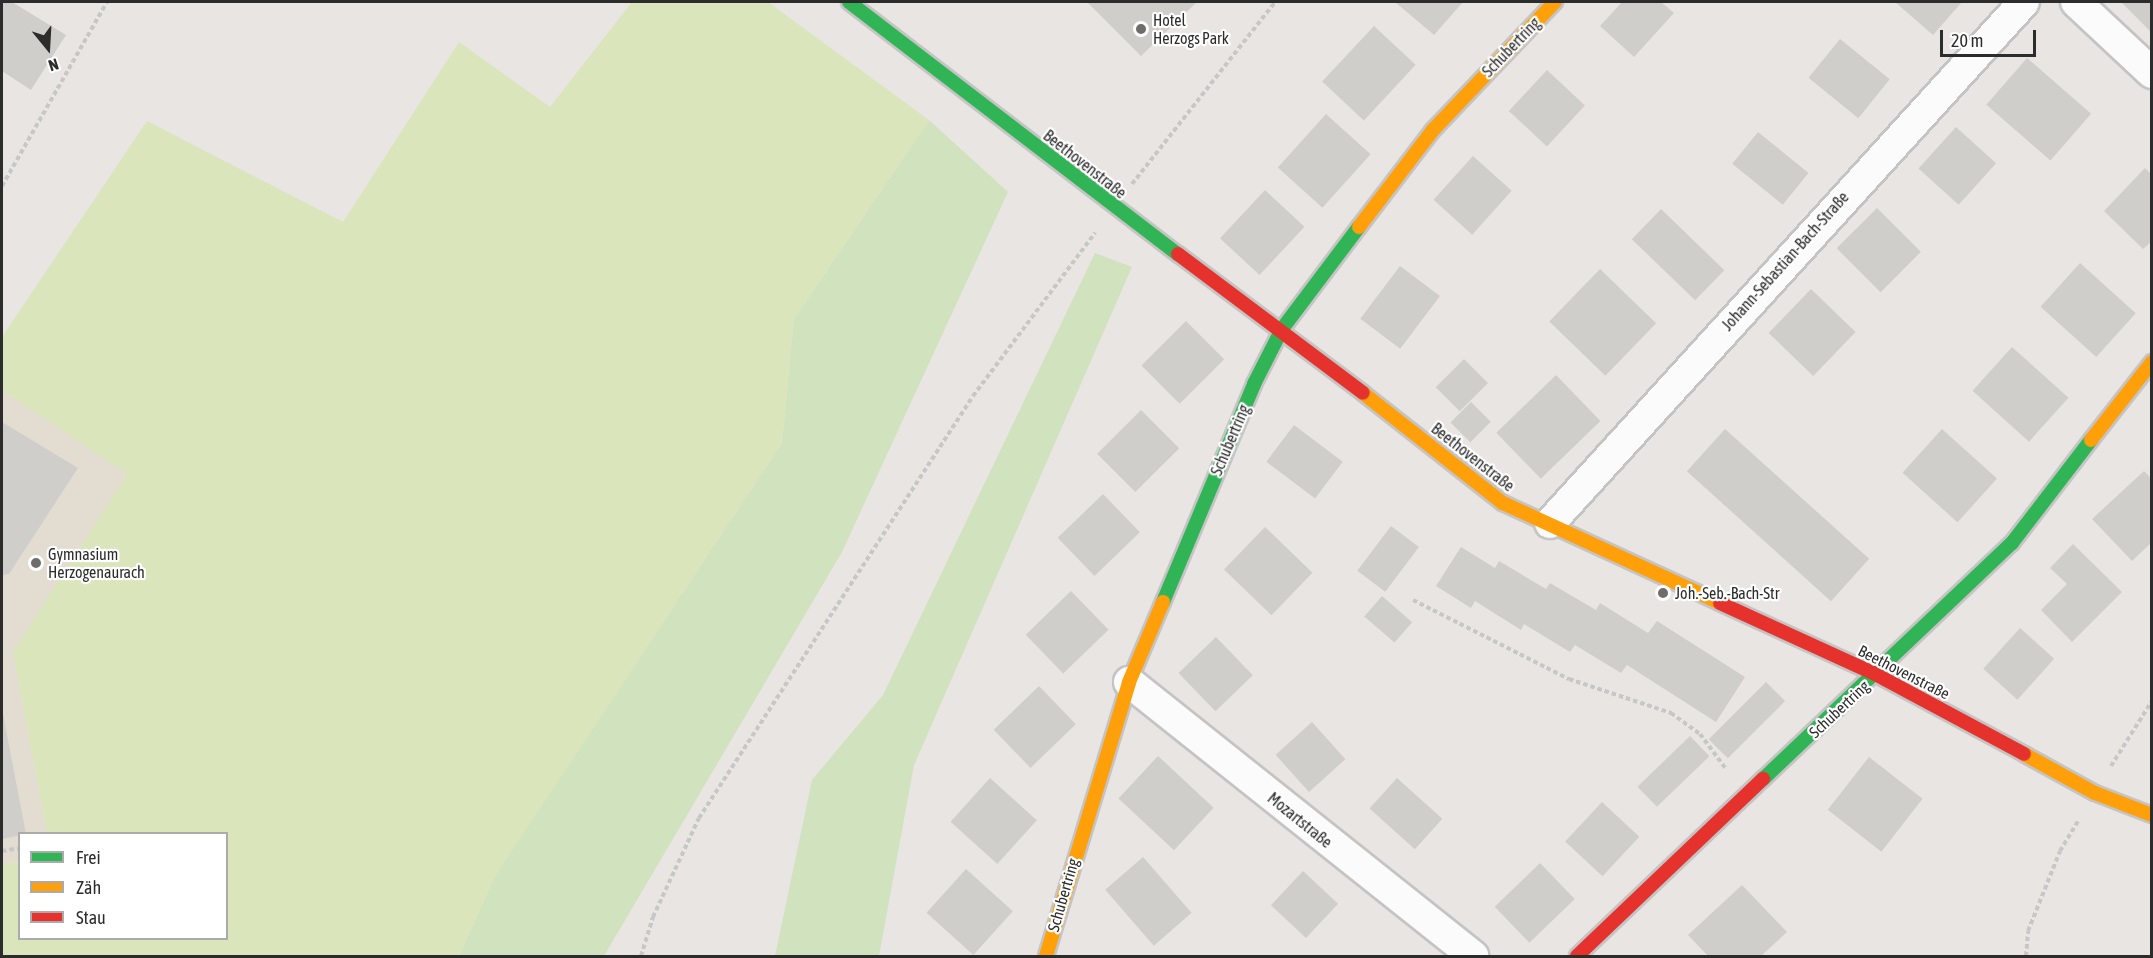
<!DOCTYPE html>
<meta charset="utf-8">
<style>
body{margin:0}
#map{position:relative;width:2153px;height:958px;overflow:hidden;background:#e9e5e2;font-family:"Asap Condensed",sans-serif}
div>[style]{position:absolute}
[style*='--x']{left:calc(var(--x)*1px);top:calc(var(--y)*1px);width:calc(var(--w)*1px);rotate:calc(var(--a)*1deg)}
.education>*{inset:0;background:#e3dcd1}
.green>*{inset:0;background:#d0e2be}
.pitch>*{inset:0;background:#dae5bc}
.building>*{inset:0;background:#d0cecb;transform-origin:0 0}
.path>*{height:4px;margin-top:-2px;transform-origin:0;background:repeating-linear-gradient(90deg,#c7c7c6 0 4.5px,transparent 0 7.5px)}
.roads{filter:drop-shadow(2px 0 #c5c4c4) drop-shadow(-2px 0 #c5c4c4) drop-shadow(0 2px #c5c4c4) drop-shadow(0 -2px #c5c4c4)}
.street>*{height:30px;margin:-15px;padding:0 15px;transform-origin:15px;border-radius:15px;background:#fcfbfb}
.fast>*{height:14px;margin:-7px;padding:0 7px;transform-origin:7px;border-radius:7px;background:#30b455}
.slow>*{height:14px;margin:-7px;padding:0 7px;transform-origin:7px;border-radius:7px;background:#ff9f0a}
.jam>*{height:14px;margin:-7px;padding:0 7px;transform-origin:7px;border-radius:7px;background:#e5322d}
.dots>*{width:16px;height:16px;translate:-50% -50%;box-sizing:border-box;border:3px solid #fff;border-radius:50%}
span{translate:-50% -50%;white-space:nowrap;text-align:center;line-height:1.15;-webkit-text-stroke:4.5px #fff;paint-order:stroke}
.poi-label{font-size:16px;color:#2c2c2c}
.left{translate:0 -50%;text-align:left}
.street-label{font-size:16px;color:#2c2c2c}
.frame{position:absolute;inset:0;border:3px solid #2c2c2c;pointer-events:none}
.legend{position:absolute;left:18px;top:832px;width:210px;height:108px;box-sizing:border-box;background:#fff;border:2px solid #ababab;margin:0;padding:8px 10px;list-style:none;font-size:18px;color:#2c2c2c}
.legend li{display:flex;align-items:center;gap:12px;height:30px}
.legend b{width:30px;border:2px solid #ababab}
.north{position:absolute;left:18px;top:18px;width:60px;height:60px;-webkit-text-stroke:4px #fff;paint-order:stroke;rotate:162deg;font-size:16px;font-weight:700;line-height:24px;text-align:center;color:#2c2c2c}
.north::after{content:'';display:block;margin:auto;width:21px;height:27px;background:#2c2c2c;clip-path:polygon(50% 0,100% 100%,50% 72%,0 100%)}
.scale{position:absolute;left:1940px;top:30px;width:96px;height:27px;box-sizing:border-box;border:3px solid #2c2c2c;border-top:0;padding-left:8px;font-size:18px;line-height:21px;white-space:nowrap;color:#2c2c2c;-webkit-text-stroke:4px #fff;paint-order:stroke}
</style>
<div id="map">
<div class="education">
<i style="clip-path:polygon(2px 390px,127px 474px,13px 652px,47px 833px,20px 834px,19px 861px,2px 864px)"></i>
</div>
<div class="green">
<i style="clip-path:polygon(929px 120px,1008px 192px,842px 552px,604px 956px,459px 956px,496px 874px,782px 443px,794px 319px)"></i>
<i style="clip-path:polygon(1095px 253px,1132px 267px,914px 765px,879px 956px,775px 956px,812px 780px,883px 695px)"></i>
</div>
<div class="pitch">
<i style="clip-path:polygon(632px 2px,768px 2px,929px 120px,794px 319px,782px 443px,496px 874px,459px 956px,2px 956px,2px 864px,19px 861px,20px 938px,226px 938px,226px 834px,47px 833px,13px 652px,127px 474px,2px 390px,2px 337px,147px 121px,343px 222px,459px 42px,550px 107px)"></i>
</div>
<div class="building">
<i style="clip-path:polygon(2px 2px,12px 2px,66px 35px,31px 90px,2px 71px)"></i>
<i style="clip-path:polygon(1087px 2px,1197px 2px,1141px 56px)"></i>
<i style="clip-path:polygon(1395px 2px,1463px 2px,1434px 35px)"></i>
<i style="clip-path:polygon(1622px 2px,1661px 2px,1674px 13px,1634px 57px,1600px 26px)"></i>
<i style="clip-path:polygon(1895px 2px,1962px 2px,1933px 35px)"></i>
<i style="clip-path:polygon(2121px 2px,2152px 2px,2152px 33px)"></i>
<i style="left:1374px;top:26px;width:57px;height:76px;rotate:43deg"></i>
<i style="left:1840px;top:39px;width:64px;height:50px;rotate:39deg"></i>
<i style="left:2027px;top:58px;width:85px;height:62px;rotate:41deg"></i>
<i style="left:1547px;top:70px;width:52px;height:56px;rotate:43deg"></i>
<i style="left:1326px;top:114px;width:60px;height:72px;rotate:42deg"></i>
<i style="left:1956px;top:127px;width:54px;height:56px;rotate:42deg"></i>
<i style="left:1758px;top:132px;width:65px;height:41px;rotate:39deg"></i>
<i style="left:1473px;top:156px;width:52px;height:59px;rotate:42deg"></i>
<i style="clip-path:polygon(2145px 168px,2152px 175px,2152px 241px,2143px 249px,2104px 211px)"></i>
<i style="left:1265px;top:190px;width:54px;height:66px;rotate:43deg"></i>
<i style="left:1877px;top:208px;width:62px;height:57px;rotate:45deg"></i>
<i style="left:1661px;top:209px;width:88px;height:42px;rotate:44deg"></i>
<i style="left:2080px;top:263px;width:75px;height:59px;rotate:42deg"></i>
<i style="left:1400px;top:266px;width:50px;height:66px;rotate:37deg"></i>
<i style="left:1600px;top:269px;width:78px;height:73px;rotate:44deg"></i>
<i style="left:1811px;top:289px;width:62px;height:61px;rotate:44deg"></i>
<i style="left:1186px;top:321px;width:54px;height:63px;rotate:45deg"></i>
<i style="left:2012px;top:347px;width:76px;height:59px;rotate:42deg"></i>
<i style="left:1464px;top:359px;width:34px;height:40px;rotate:45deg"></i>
<i style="left:1556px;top:375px;width:64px;height:83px;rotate:46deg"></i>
<i style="left:1471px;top:402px;width:28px;height:29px;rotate:45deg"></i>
<i style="left:1141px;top:410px;width:54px;height:62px;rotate:45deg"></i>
<i style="clip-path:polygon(2px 422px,78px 468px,9px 574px,2px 575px)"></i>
<i style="left:1294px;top:425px;width:61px;height:46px;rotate:37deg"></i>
<i style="left:1725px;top:429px;width:194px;height:57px;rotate:42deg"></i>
<i style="left:1942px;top:429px;width:74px;height:59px;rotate:42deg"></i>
<i style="clip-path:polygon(2144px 471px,2152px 479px,2152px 542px,2132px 561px,2092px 519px)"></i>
<i style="left:1103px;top:494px;width:53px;height:63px;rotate:46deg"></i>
<i style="left:1391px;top:526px;width:35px;height:56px;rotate:37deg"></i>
<i style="left:1265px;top:527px;width:66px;height:59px;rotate:44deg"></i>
<i style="clip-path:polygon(2073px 544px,2122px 592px,2072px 642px,2041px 610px,2067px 584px,2050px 568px)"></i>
<i style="clip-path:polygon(1461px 547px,1495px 568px,1499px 561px,1546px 589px,1550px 583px,1596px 610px,1600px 603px,1648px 633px,1657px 621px,1745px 677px,1716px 722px,1627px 665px,1621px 673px,1575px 645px,1570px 652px,1524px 624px,1521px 630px,1475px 601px,1471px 608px,1436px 586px)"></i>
<i style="left:1071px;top:591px;width:54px;height:63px;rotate:46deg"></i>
<i style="left:1382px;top:596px;width:40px;height:27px;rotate:41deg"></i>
<i style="left:2020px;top:628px;width:46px;height:55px;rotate:42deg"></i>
<i style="left:1216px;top:637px;width:53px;height:52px;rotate:46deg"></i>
<i style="left:1766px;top:682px;width:27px;height:81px;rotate:45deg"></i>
<i style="left:1039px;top:686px;width:53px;height:63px;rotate:46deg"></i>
<i style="clip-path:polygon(2px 709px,26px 834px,2px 839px)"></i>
<i style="left:1312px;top:722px;width:50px;height:49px;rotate:48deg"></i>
<i style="left:1690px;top:736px;width:28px;height:73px;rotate:46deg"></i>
<i style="left:1158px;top:756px;width:76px;height:58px;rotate:43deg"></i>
<i style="left:1869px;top:757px;width:68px;height:67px;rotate:38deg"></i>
<i style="left:990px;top:778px;width:63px;height:59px;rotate:42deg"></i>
<i style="left:1397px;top:778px;width:61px;height:41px;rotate:42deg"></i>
<i style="left:1602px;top:802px;width:51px;height:54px;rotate:43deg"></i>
<i style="left:1143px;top:857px;width:74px;height:50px;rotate:49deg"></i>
<i style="left:1540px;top:863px;width:50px;height:63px;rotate:46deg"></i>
<i style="left:966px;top:869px;width:63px;height:59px;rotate:42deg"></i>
<i style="left:1303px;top:871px;width:48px;height:47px;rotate:43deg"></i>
<i style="clip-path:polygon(1742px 885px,1787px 932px,1761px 956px,1708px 956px,1688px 935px)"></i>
</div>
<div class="path">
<i style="--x:1132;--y:184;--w:231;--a:-51.8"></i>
<i style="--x:2;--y:186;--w:212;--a:-60.3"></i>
<i style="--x:1413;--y:600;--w:175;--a:26.9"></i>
<i style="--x:1569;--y:679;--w:108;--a:18.4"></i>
<i style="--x:1671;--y:713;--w:36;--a:36"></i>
<i style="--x:1700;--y:734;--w:44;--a:53.4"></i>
<i style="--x:2111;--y:766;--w:77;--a:-57.8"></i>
<i style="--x:2;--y:851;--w:18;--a:-9"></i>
<i style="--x:641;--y:956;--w:41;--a:-72.9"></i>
<i style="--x:653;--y:917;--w:109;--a:-65.1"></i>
<i style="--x:699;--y:818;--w:503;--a:-57"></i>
<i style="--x:973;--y:396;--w:204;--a:-53.2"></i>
<i style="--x:2026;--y:956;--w:25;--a:-85"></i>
<i style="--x:2028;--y:931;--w:86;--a:-68.2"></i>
<i style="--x:2060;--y:851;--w:35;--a:-59"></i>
</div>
<div class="roads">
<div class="street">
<i style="--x:2076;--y:2;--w:104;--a:43.1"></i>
<i style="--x:1550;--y:523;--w:704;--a:-47.7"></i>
<i style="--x:1129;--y:682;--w:440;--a:38.5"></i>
</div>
<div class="fast">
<i style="--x:849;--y:2;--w:414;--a:37.5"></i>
<i style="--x:1163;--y:602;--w:236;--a:-67.3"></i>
<i style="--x:1254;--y:384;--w:62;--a:-63"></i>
<i style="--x:1282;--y:329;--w:128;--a:-53"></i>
<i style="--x:1763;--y:779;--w:343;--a:-43.5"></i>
<i style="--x:2012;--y:543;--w:130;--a:-52.5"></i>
</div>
<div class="slow">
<i style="--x:1359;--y:227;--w:122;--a:-52.7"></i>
<i style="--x:1433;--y:130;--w:177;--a:-46.4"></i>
<i style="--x:1363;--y:393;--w:178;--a:38.2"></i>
<i style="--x:1503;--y:503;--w:239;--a:24.7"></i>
<i style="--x:2091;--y:440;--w:99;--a:-52"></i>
<i style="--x:2024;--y:754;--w:81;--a:28.8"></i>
<i style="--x:2095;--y:793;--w:61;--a:21.1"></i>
<i style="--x:1046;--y:956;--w:286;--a:-73.1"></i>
<i style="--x:1129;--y:682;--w:87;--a:-67"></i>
</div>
<div class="jam">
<i style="--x:1178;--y:254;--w:231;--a:36.9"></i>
<i style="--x:1720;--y:603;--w:170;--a:24.6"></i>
<i style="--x:1875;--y:674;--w:169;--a:28.2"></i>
<i style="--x:1577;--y:956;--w:257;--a:-43.6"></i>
</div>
</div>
<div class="dots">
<i style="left:1141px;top:29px;background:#6e6d6c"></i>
<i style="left:36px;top:563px;background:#6e6d6c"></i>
<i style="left:1663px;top:593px;background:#6e6d6c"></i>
</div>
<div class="poi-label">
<span class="left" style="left:1153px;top:29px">Hotel<br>Herzogs Park</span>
<span class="left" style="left:48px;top:563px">Gymnasium<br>Herzogenaurach</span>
<span class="left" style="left:1675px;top:593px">Joh.-Seb.-Bach-Str</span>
</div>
<div class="street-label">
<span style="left:1511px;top:47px;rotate:-46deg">Schubertring</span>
<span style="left:1085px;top:164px;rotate:38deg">Beethovenstraße</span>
<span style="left:1785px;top:261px;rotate:-48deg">Johann-Sebastian-Bach-Straße</span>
<span style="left:1230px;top:440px;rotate:-67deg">Schubertring</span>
<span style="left:1473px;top:457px;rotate:38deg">Beethovenstraße</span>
<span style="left:1904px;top:672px;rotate:27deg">Beethovenstraße</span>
<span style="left:1839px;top:709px;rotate:-43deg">Schubertring</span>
<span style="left:1300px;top:820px;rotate:39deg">Mozartstraße</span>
<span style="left:1063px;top:895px;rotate:-74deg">Schubertring</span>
</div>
<div class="frame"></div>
<ul class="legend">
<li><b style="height:8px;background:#30b455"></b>Frei</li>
<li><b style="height:8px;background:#ff9f0a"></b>Zäh</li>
<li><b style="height:8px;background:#e5322d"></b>Stau</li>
</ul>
<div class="north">N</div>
<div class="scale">20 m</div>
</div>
